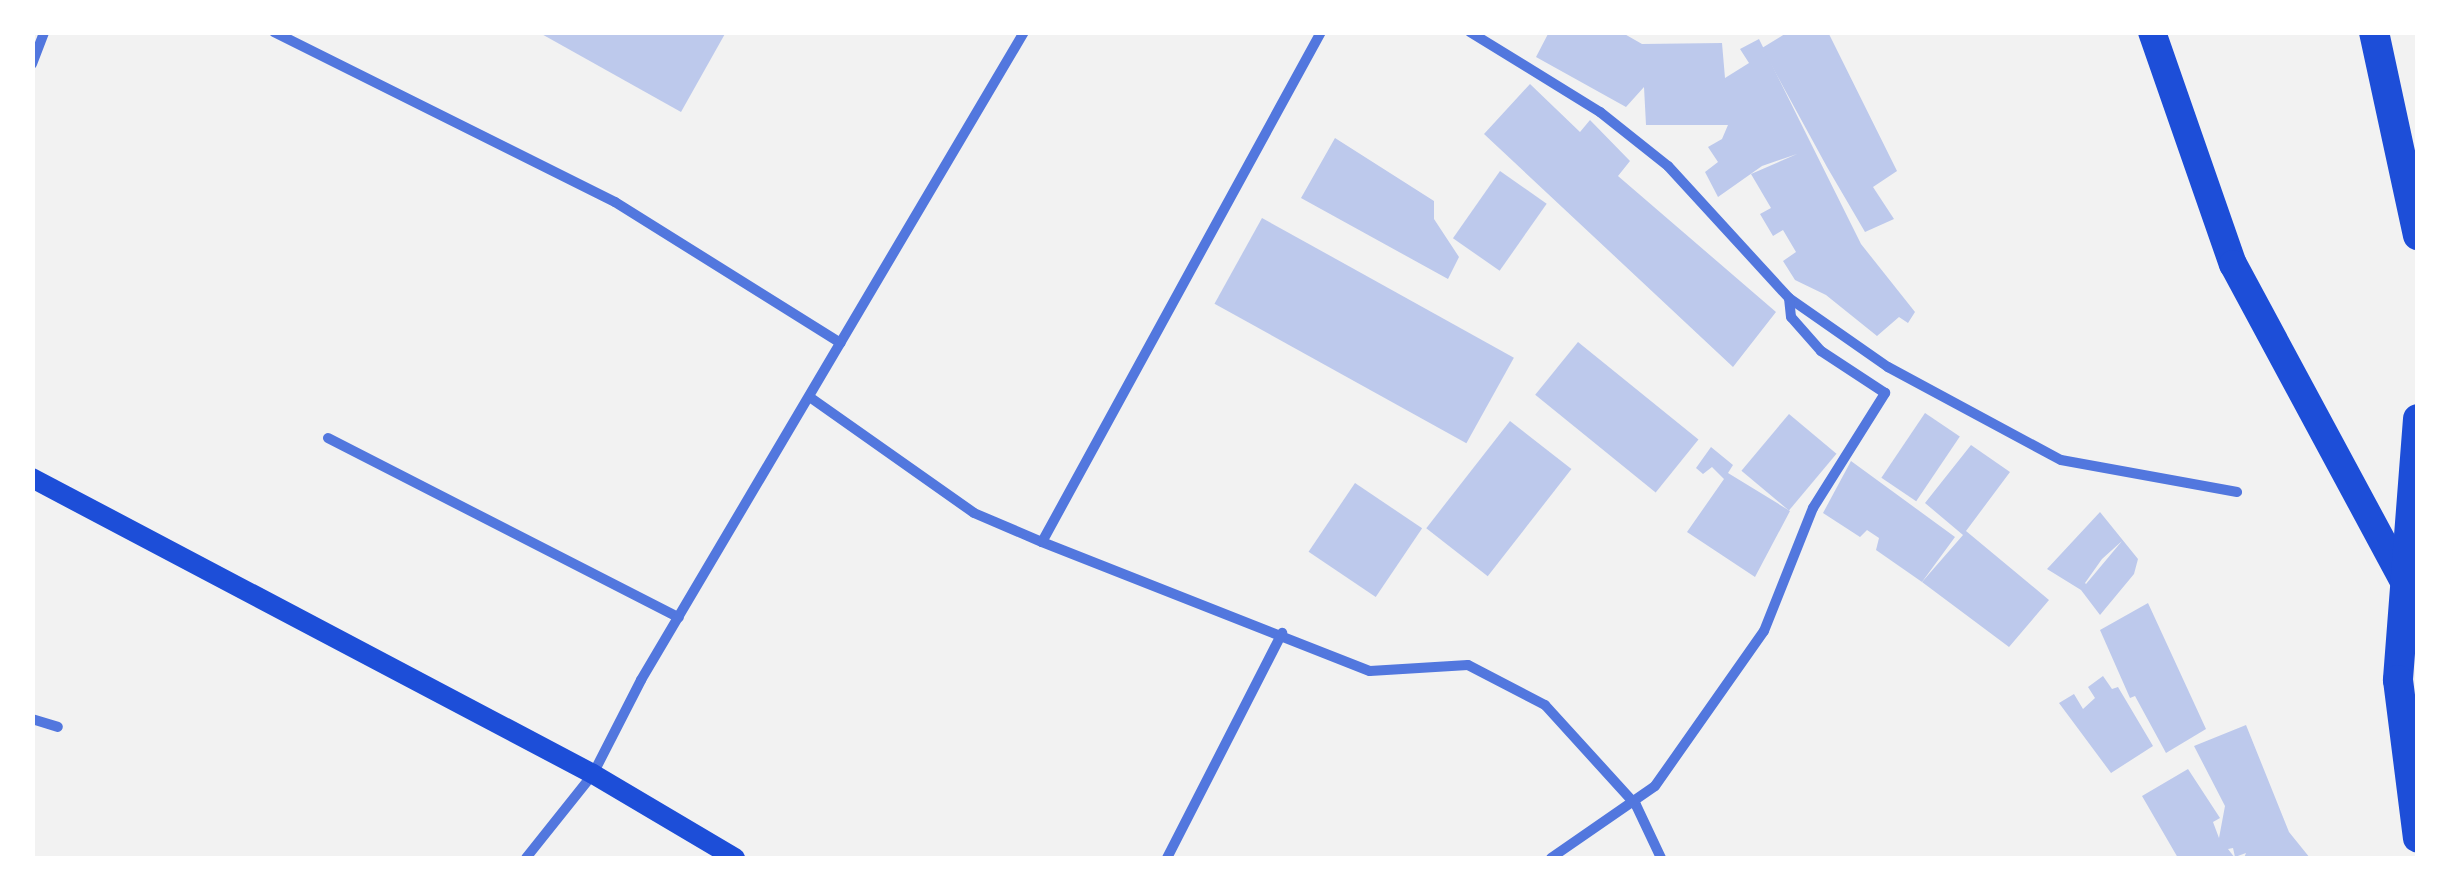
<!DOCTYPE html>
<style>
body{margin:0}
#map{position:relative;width:2450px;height:891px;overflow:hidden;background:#f2f2f2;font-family:Overpass,sans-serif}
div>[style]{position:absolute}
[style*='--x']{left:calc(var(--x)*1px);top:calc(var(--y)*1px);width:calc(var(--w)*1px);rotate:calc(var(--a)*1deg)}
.building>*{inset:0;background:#bdc9ec;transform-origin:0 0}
.minor>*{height:10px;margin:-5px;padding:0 5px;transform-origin:5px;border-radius:5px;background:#5277de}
.secondary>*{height:20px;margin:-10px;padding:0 10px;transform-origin:10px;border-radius:10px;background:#1d4ed8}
.trunk>*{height:28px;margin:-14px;padding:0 14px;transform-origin:14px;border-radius:14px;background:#1d4ed8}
.motorway>*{height:30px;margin:-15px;padding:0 15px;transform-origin:15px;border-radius:15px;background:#1d4ed8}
span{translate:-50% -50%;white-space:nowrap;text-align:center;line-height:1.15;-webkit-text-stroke:8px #fff;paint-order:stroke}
.frame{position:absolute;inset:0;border:35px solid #fff;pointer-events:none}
</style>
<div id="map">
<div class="building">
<i style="clip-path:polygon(538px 32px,726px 32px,681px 112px)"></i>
<i style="clip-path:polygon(1549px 32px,1621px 32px,1642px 44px,1722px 43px,1725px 78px,1749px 63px,1740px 49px,1759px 39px,1861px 244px,1915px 312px,1908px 323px,1899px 317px,1877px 336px,1826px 295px,1795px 280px,1783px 261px,1796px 252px,1783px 230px,1773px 236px,1760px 214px,1771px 208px,1751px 174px,1797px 154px,1762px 166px,1718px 197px,1705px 172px,1718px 162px,1708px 147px,1722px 139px,1728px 125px,1646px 125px,1644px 87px,1626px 107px,1536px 57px)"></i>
<i style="clip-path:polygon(1788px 32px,1828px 32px,1897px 171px,1873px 187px,1894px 219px,1865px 232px,1827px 167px,1762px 48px)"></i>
<i style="clip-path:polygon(1530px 84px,1580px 132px,1590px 120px,1630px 161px,1618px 176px,1776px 312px,1733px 367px,1484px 134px)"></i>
<i style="clip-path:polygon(1335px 138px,1434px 201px,1434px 219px,1459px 257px,1448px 279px,1301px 198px)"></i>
<i style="left:1500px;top:171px;width:57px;height:82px;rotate:35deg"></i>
<i style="left:1262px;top:218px;width:288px;height:98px;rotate:29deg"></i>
<i style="left:1578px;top:342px;width:155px;height:68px;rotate:39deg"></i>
<i style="left:1925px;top:413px;width:42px;height:78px;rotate:34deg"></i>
<i style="left:1789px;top:414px;width:62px;height:74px;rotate:40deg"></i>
<i style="left:1510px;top:421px;width:78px;height:136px;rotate:38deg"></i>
<i style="clip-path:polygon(1971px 445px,2010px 472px,1966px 531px,2049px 600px,2009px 647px,1922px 582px,1963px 535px,1925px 503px)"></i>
<i style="clip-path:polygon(1711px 447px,1733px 465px,1728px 473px,1790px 511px,1755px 577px,1687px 532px,1724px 479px,1712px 467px,1703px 474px,1696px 468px)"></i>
<i style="clip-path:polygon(1851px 461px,1955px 537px,1922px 582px,1876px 550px,1879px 538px,1867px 530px,1860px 537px,1823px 513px)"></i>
<i style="left:1355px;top:483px;width:81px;height:83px;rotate:34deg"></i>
<i style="clip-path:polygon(evenodd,2100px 512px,2138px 559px,2134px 574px,2100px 615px,2081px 590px,2047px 569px,2100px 512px,2122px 541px,2086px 584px,2085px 583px,2102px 559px,2122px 541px)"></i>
<i style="clip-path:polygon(2148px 603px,2206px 729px,2166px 753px,2135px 696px,2130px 698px,2100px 630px)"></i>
<i style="clip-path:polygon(2103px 676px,2112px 689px,2118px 687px,2153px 746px,2111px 773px,2059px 703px,2074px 694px,2083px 709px,2095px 698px,2088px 687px)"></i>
<i style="clip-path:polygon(2246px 725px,2289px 832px,2310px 858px,2244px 858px,2246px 853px,2235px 857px,2233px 848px,2228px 849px,2235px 858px,2178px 858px,2142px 796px,2188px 769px,2220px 818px,2213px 822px,2219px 838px,2225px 806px,2194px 746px)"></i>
</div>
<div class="minor">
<i style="--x:274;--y:32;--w:381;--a:26.5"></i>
<i style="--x:615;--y:202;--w:266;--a:32"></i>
<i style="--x:1470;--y:32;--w:153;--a:31.6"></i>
<i style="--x:1600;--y:112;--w:87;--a:38.5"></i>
<i style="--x:1668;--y:166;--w:179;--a:47.5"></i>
<i style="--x:1789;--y:298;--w:121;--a:34.9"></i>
<i style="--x:1888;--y:367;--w:196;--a:28.3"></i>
<i style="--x:2061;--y:460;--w:179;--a:10.3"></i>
<i style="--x:32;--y:64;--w:34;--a:-69"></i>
<i style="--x:811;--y:398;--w:199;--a:35.2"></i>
<i style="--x:974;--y:513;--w:74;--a:23.1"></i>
<i style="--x:1042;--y:542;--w:352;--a:21.5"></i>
<i style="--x:1370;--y:671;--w:98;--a:-3.5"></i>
<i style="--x:1468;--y:665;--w:87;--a:27.5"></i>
<i style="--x:1545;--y:705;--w:135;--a:47.7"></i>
<i style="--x:1636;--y:805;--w:59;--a:64.7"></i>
<i style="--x:328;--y:438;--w:394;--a:27.1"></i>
<i style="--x:1042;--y:542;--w:581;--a:-61.32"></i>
<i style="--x:32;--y:719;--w:27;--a:17"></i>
<i style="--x:526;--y:858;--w:107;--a:-51.4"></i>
<i style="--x:593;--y:774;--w:106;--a:-62.9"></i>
<i style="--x:641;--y:680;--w:753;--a:-59.41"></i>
<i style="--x:1167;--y:858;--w:253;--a:-62.9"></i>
<i style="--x:1551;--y:858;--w:126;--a:-34.7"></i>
<i style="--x:1655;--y:786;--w:189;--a:-54.9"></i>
<i style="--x:1764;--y:631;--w:132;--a:-68.3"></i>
<i style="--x:1813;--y:508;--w:136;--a:-57.9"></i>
<i style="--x:1885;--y:393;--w:77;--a:-146.7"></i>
<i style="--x:1821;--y:351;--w:45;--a:-131.4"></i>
<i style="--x:1791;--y:317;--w:19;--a:-96"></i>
</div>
<div class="secondary">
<i style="--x:32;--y:478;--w:634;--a:27.82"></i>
<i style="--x:593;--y:774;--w:165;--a:30.6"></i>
</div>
<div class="trunk">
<i style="--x:2152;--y:32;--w:246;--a:70.8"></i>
<i style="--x:2233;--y:264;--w:374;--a:61.7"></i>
</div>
<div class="motorway">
<i style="--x:2374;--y:32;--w:208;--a:77.8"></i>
<i style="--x:2418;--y:419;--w:262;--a:94.4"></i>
<i style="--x:2398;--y:680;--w:159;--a:82.8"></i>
</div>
<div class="frame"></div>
</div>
